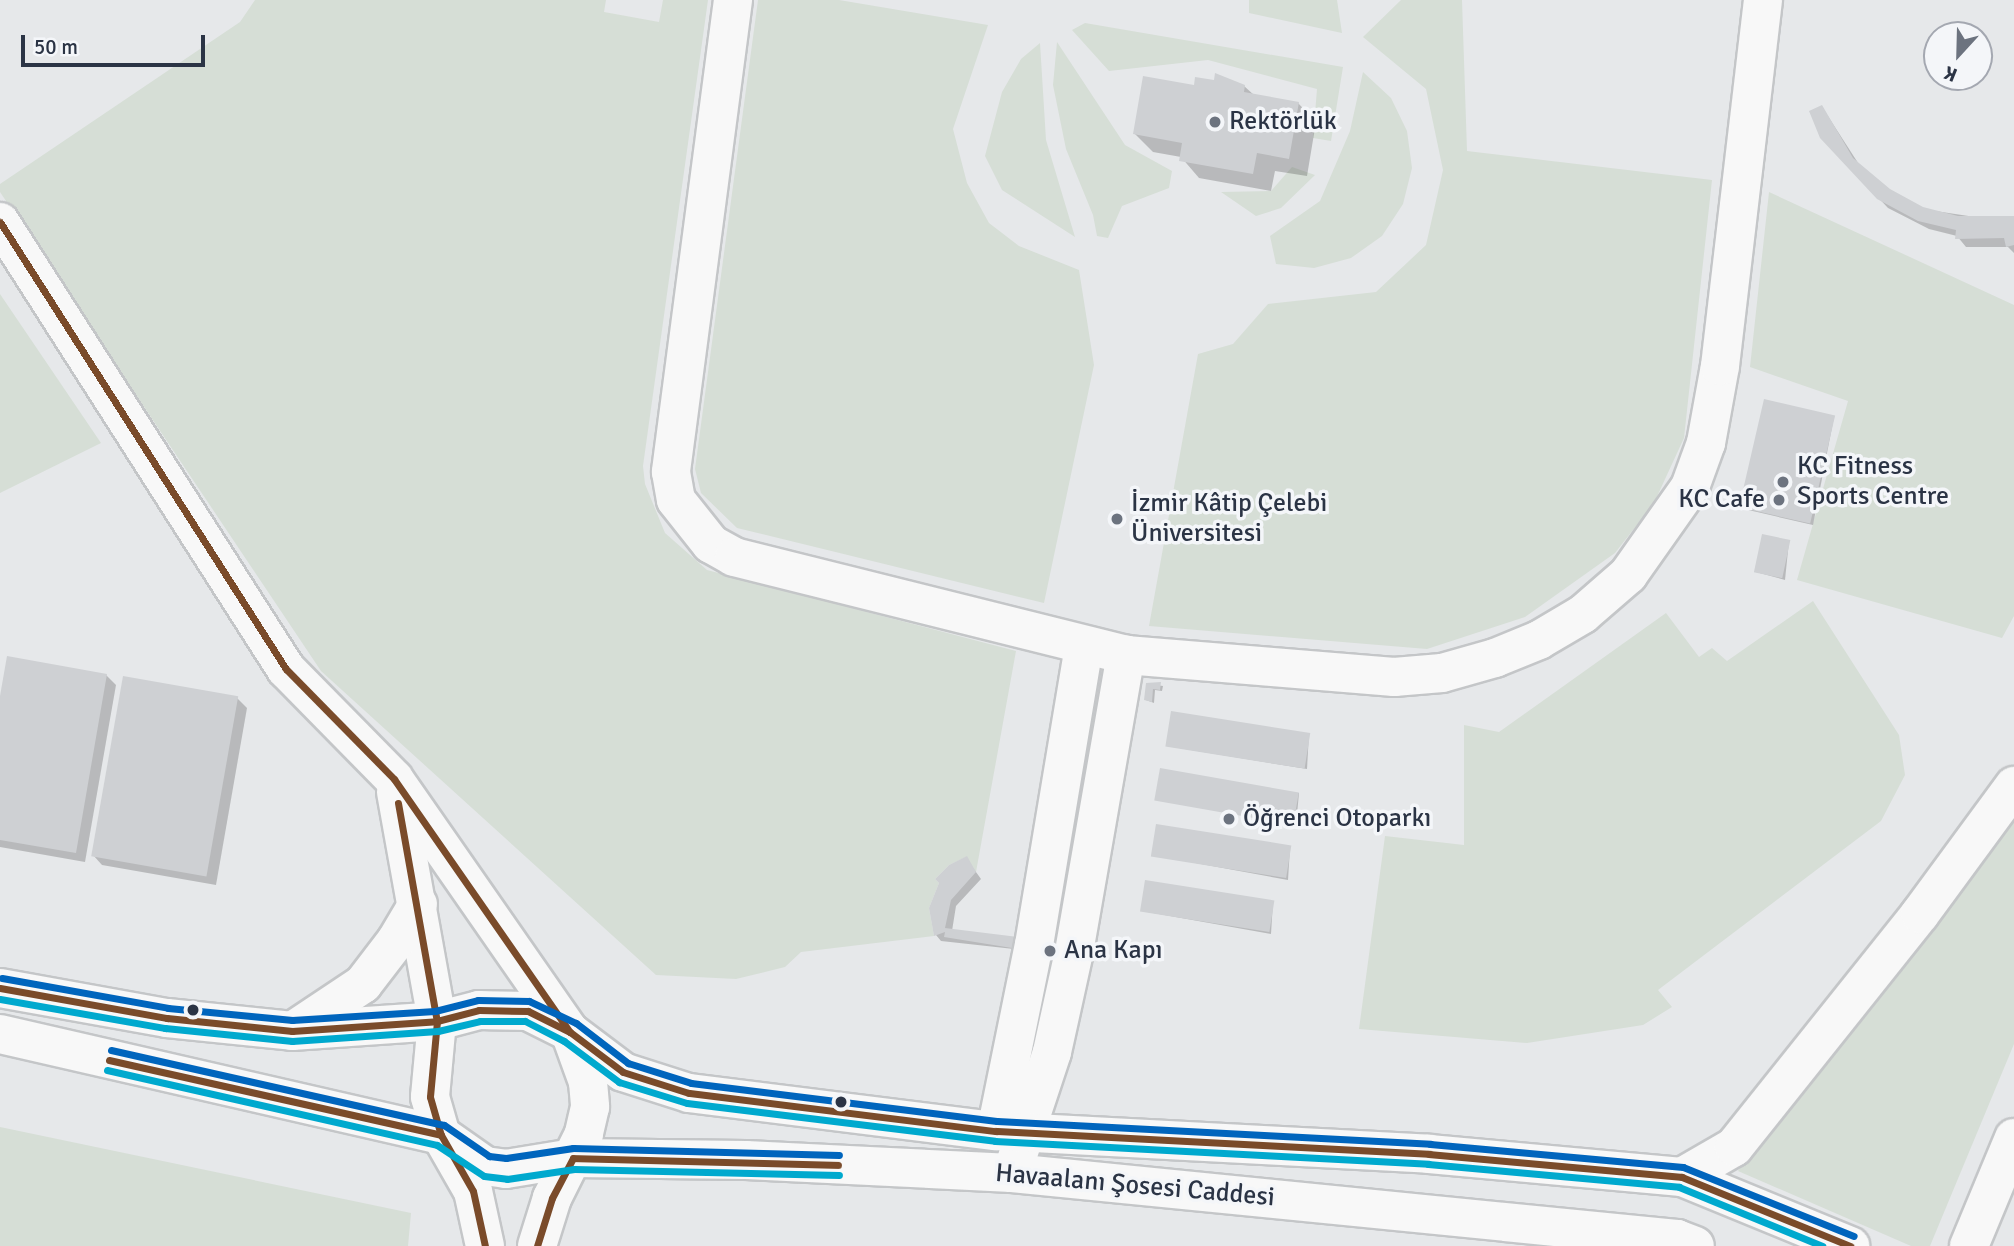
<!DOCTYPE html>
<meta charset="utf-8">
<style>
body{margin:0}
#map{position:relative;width:2014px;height:1246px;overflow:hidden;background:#e6e8ea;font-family:Signika,sans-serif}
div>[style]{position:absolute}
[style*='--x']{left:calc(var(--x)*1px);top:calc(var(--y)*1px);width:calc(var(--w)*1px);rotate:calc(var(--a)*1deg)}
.green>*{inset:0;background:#d6ded6}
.shadow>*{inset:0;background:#0003}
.building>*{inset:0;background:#ced0d3;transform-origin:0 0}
.roads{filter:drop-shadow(2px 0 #c4c6c8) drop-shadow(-2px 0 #c4c6c8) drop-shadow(0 2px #c4c6c8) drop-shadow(0 -2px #c4c6c8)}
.secondary>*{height:38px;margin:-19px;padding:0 19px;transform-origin:19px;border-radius:19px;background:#f8f8f8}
.primary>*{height:38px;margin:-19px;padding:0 19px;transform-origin:19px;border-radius:19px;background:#f8f8f8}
.highway>*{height:38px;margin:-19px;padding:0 19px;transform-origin:19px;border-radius:19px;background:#f8f8f8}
.bus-1>*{height:7px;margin:-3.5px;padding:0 3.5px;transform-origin:3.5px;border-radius:3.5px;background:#7a4b2a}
.bus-2>*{height:7px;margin:-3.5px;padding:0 3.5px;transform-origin:3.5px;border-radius:3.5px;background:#00a9ce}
.bus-3>*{height:7px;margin:-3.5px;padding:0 3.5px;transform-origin:3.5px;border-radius:3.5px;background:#0065bd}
.dots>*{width:19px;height:19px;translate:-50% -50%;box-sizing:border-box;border:4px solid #f4f6f9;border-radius:50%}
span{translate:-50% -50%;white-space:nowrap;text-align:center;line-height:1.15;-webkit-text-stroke:7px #f4f6f9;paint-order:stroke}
.poi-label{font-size:26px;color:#2b3445}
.left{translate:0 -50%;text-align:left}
.right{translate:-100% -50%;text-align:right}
.street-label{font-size:26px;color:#2b3445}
.north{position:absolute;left:1923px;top:21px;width:70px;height:70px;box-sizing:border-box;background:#f4f6f9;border:2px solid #a4a8b1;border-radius:50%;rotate:202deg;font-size:19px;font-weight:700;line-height:28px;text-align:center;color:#2b3445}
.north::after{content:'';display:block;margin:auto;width:24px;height:32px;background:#6c737f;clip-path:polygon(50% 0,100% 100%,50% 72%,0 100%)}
.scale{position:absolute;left:21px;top:35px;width:184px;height:32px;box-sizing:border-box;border:4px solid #2b3445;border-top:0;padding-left:9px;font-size:21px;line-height:24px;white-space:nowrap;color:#2b3445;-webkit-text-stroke:5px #f4f6f9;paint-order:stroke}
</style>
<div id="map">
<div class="green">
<i style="clip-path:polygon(255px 0,606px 0,604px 12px,659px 22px,663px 0,708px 0,643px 466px,645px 484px,665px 533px,707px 570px,1016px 651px,976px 872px,966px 857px,949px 865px,935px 879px,939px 883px,929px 908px,934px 936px,801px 952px,785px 967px,736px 979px,656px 975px,321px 671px,0 192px,0 184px,240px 22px)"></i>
<i style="clip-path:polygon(758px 0,839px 0,988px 25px,953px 129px,967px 183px,989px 223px,1019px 246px,1079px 270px,1094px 365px,1044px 603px,737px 528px,701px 493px,695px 469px)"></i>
<i style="clip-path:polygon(1249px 0,1337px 0,1342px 33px,1249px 13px)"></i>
<i style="clip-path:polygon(1401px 0,1462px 0,1467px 151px,1712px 180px,1684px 438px,1654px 503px,1615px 553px,1525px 617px,1427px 649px,1149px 626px,1198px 354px,1233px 344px,1268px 304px,1376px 292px,1426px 245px,1443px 170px,1426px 89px,1363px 37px)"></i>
<i style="clip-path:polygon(1085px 23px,1343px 67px,1331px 141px,1313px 138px,1317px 89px,1208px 60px,1109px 71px,1072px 30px)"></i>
<i style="clip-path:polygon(1057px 42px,1125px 145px,1172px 171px,1169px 188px,1122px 206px,1108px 238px,1097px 236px,1093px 215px,1066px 149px,1053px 85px)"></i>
<i style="clip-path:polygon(1040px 43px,1046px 140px,1075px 237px,1002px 190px,985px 156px,1002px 92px,1021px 59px)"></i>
<i style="clip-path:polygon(1363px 72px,1391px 98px,1407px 131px,1412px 168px,1403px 204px,1382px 236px,1351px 258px,1314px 268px,1276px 264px,1270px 236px,1320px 201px,1350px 131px)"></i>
<i style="clip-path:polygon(1292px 167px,1315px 175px,1281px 208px,1256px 216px,1221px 192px,1271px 191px)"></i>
<i style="clip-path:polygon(1769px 192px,2014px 305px,2014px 616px,2002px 638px,1797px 580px,1848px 401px,1750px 367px)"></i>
<i style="clip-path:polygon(0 294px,101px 443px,0 493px)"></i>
<i style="clip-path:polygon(1813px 601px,1899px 735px,1905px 775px,1881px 821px,1658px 990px,1672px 1007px,1643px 1025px,1527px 1043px,1359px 1029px,1385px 836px,1464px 845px,1464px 725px,1499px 732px,1666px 613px,1699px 657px,1712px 648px,1727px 661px)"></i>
<i style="clip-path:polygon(2014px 815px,2014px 1044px,1930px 1246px,1911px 1246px,1738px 1171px)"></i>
<i style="clip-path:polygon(0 1127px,411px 1213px,408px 1246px,0 1246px)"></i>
</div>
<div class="shadow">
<i style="clip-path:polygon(1244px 86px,1254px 95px,1298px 103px,1316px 122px,1307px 176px,1275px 171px,1271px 191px,1199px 178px,1181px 157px,1153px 152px,1135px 134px,1195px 87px)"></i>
<i style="clip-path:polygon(1822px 107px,1860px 166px,1889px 190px,1922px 209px,1995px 220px,2014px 218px,2014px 253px,2008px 247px,1966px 247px,1957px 236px,1929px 229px,1888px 208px,1821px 137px)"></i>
<i style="clip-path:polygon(1834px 417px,1813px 525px,1744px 509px,1741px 507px)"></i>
<i style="clip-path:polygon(1789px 541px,1785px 580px,1756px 572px)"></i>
<i style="clip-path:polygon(106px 675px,116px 685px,85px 862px,0 847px,0 706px)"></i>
<i style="clip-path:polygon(1148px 684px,1163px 686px,1162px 691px,1155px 690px,1154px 703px,1146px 700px)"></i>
<i style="clip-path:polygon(237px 698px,247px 708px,216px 885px,102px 865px,93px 855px)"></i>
<i style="clip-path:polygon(1309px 734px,1307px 769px,1167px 746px)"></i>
<i style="clip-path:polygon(1299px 793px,1296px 825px,1156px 799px)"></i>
<i style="clip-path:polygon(1290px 848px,1288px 880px,1152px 855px)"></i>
<i style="clip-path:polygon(966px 858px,981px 879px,956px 906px,952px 931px,1089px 948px,1089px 970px,1015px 958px,1014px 949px,941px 941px,936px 935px)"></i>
<i style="clip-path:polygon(1273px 902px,1271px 934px,1142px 911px)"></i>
</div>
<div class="building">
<i style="clip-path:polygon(1215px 73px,1245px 85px,1244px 92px,1299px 102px,1289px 159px,1257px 153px,1253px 174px,1179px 161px,1182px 143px,1133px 134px,1143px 76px,1194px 85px,1195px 77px,1214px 80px)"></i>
<i style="clip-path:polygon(1822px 105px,1853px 158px,1890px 189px,1923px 207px,1958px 216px,2014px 216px,2014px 245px,2006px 247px,2004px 238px,1955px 239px,1956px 230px,1918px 221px,1877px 199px,1820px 138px,1809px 111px)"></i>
<i style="left:1764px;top:399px;width:73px;height:111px;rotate:13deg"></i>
<i style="left:1762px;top:534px;width:29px;height:39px;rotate:12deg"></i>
<i style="clip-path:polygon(7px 656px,107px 674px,76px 853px,0 840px,0 696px)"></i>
<i style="left:123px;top:676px;width:117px;height:183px;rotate:10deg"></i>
<i style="clip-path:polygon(1161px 682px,1160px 690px,1153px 689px,1152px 702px,1144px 700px,1146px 683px)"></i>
<i style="left:1171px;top:711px;width:141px;height:36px;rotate:9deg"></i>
<i style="left:1160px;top:768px;width:141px;height:33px;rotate:10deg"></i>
<i style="left:1156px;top:824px;width:137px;height:33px;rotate:9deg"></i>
<i style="clip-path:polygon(967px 856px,976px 872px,951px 900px,945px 928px,1090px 946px,1087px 968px,1011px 956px,1012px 948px,944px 937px,945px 932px,934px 936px,929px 908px,939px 883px,935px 879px,949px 865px)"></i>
<i style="left:1145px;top:880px;width:131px;height:32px;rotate:9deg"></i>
</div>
<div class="roads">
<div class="secondary">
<i style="--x:733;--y:0;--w:476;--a:97.5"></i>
<i style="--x:671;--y:472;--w:28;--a:80"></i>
<i style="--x:676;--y:500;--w:56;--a:51.5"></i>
<i style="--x:711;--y:544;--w:26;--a:29"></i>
<i style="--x:734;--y:557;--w:404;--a:14"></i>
<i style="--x:1126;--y:655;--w:269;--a:4.7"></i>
<i style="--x:1394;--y:677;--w:48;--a:-4.8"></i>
<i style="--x:1442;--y:673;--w:55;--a:-15.8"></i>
<i style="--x:1495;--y:658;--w:48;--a:-22.2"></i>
<i style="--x:1539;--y:640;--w:51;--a:-30.6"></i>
<i style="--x:1583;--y:614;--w:60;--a:-40.9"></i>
<i style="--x:1628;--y:575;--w:108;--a:-54.8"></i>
<i style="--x:1690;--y:487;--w:47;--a:-70"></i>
<i style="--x:1706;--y:443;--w:78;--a:-79.7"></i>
<i style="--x:1720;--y:366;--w:369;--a:-83.3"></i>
<i style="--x:0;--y:222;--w:531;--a:57.39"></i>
<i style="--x:286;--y:669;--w:154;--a:45.5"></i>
<i style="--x:394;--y:779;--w:308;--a:55.2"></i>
<i style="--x:570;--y:1032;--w:53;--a:70.2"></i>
<i style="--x:588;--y:1082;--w:25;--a:85"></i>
<i style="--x:590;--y:1107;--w:28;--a:103"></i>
<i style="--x:584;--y:1134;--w:72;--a:116.6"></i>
<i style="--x:552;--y:1198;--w:50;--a:107.4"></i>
<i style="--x:396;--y:792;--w:233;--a:79.8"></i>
<i style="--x:437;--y:1021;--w:76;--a:95.3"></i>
<i style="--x:430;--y:1097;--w:40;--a:74"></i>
<i style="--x:441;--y:1135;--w:64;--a:60.3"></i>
<i style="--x:473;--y:1191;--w:56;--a:77.7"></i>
<i style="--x:996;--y:1131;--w:190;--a:-78.5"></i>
<i style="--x:1034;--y:945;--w:303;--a:-80.5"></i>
<i style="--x:1012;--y:1173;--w:127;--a:-71.7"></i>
<i style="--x:1052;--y:1052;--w:102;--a:-77.6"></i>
<i style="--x:1074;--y:952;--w:302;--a:-80.1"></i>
</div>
<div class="primary">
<i style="--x:0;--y:988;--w:170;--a:10.2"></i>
<i style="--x:167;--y:1018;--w:126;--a:5.9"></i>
<i style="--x:292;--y:1031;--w:145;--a:-3.9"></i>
<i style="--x:437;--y:1021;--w:43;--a:-14.7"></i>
<i style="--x:479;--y:1010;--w:49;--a:1.2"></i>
<i style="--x:528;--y:1011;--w:47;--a:26.6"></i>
<i style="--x:570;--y:1032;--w:66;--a:37"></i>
<i style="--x:623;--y:1072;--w:69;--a:17.7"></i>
<i style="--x:689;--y:1093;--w:309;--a:7.1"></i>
<i style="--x:996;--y:1131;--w:434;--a:3"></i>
<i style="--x:1429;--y:1154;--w:254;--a:5.2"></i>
<i style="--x:1682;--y:1177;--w:182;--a:22.3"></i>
<i style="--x:294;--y:1030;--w:83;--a:-33.7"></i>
<i style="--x:363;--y:984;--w:54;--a:-52.5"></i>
<i style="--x:396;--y:941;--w:43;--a:-59.3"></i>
<i style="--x:0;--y:1034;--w:452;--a:12.9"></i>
<i style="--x:441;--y:1135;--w:54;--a:35.2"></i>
<i style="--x:485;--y:1166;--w:21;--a:8"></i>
<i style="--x:506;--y:1169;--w:68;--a:-9.3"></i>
<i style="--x:573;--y:1158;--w:173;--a:0.7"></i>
<i style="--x:746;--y:1160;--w:266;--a:2.8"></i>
<i style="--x:1012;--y:1173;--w:668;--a:5.67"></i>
<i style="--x:1677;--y:1239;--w:19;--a:21"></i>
</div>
<div class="highway">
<i style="--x:1682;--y:1177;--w:60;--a:-30"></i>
<i style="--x:1734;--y:1147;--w:298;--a:-51.4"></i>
<i style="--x:1920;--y:914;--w:159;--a:-53.7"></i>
<i style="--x:1677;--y:1239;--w:7;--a:74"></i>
<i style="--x:1969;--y:1246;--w:117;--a:-67.4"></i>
</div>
</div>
<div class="bus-1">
<i style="--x:0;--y:222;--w:531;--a:57.39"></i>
<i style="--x:286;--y:669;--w:154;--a:45.5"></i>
<i style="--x:394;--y:779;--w:308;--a:55.2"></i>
<i style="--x:398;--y:803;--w:221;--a:79.9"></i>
<i style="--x:437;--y:1021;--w:76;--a:95.3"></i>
<i style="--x:430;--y:1097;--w:40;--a:74"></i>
<i style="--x:441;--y:1135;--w:64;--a:60.3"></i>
<i style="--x:473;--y:1191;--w:56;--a:77.7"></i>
<i style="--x:0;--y:988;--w:170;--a:10.2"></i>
<i style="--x:167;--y:1018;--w:126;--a:5.9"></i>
<i style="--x:292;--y:1031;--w:145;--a:-3.9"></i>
<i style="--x:437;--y:1021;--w:43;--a:-14.7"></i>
<i style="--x:479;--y:1010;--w:49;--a:1.2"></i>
<i style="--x:528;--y:1011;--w:47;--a:26.6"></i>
<i style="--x:570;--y:1032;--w:66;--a:37"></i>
<i style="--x:623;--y:1072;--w:69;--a:17.7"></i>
<i style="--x:689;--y:1093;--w:309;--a:7.1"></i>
<i style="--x:996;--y:1131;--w:434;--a:3"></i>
<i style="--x:1429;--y:1154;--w:254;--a:5.2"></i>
<i style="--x:1682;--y:1177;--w:182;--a:22.3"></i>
<i style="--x:109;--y:1060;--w:340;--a:12.7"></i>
<i style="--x:537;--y:1246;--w:50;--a:-72.6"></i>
<i style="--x:552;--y:1198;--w:45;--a:-62.3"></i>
<i style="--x:573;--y:1158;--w:265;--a:1.5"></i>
</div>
<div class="bus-2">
<i style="--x:0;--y:999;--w:168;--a:10"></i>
<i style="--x:165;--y:1028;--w:128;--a:5.8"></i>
<i style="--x:292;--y:1041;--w:146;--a:-3.9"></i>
<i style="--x:438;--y:1031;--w:43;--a:-13.4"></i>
<i style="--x:480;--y:1021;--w:45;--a:0"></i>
<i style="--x:525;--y:1021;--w:44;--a:27.1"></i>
<i style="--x:564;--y:1041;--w:69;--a:36.7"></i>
<i style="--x:619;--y:1082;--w:71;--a:17.2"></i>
<i style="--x:687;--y:1103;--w:310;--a:7"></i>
<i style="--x:995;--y:1141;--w:434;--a:3"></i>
<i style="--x:1428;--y:1164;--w:252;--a:5.2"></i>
<i style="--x:1679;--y:1187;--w:155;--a:22.4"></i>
<i style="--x:107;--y:1070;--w:338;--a:12.8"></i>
<i style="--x:437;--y:1145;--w:56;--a:33.4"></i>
<i style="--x:484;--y:1176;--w:23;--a:7"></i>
<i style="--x:507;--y:1179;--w:68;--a:-8.5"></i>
<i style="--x:574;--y:1169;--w:265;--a:1.3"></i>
</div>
<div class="bus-3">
<i style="--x:2;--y:978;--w:169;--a:10.2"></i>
<i style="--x:168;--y:1008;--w:125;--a:5.5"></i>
<i style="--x:292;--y:1020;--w:143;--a:-3.6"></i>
<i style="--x:435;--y:1011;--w:44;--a:-14.3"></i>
<i style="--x:478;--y:1000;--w:51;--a:1.1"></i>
<i style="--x:529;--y:1001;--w:52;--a:25.1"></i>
<i style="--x:576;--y:1023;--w:66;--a:37.6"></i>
<i style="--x:628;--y:1063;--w:66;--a:17.6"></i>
<i style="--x:691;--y:1083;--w:308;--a:7.1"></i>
<i style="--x:997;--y:1121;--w:434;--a:3"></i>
<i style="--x:1430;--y:1144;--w:254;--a:5.2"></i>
<i style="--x:1683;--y:1167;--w:184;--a:22"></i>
<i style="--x:111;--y:1050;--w:341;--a:12.7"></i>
<i style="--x:444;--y:1125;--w:55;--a:34.6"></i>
<i style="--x:489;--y:1156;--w:17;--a:7"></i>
<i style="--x:506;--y:1158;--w:68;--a:-8.5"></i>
<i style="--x:573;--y:1148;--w:266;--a:1.5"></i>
</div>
<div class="dots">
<i style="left:1215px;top:122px;background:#6c737f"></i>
<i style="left:1783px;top:482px;background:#6c737f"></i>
<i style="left:1779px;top:500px;background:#6c737f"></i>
<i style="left:1117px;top:519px;background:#6c737f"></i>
<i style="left:1229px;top:819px;background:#6c737f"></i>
<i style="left:1050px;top:951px;background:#6c737f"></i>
<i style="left:193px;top:1010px;background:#2b3445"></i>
<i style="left:841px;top:1102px;background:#2b3445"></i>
</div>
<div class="poi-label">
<span class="left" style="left:1229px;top:122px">Rektörlük</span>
<span class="left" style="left:1797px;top:482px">KC Fitness<br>Sports Centre</span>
<span class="right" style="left:1765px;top:500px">KC Cafe</span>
<span class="left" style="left:1131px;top:519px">İzmir Kâtip Çelebi<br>Üniversitesi</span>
<span class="left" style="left:1243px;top:819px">Öğrenci Otoparkı</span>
<span class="left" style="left:1064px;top:951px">Ana Kapı</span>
</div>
<div class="street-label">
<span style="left:1135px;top:1186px;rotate:5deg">Havaalanı Şosesi Caddesi</span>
</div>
<div class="north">K</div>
<div class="scale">50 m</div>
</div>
